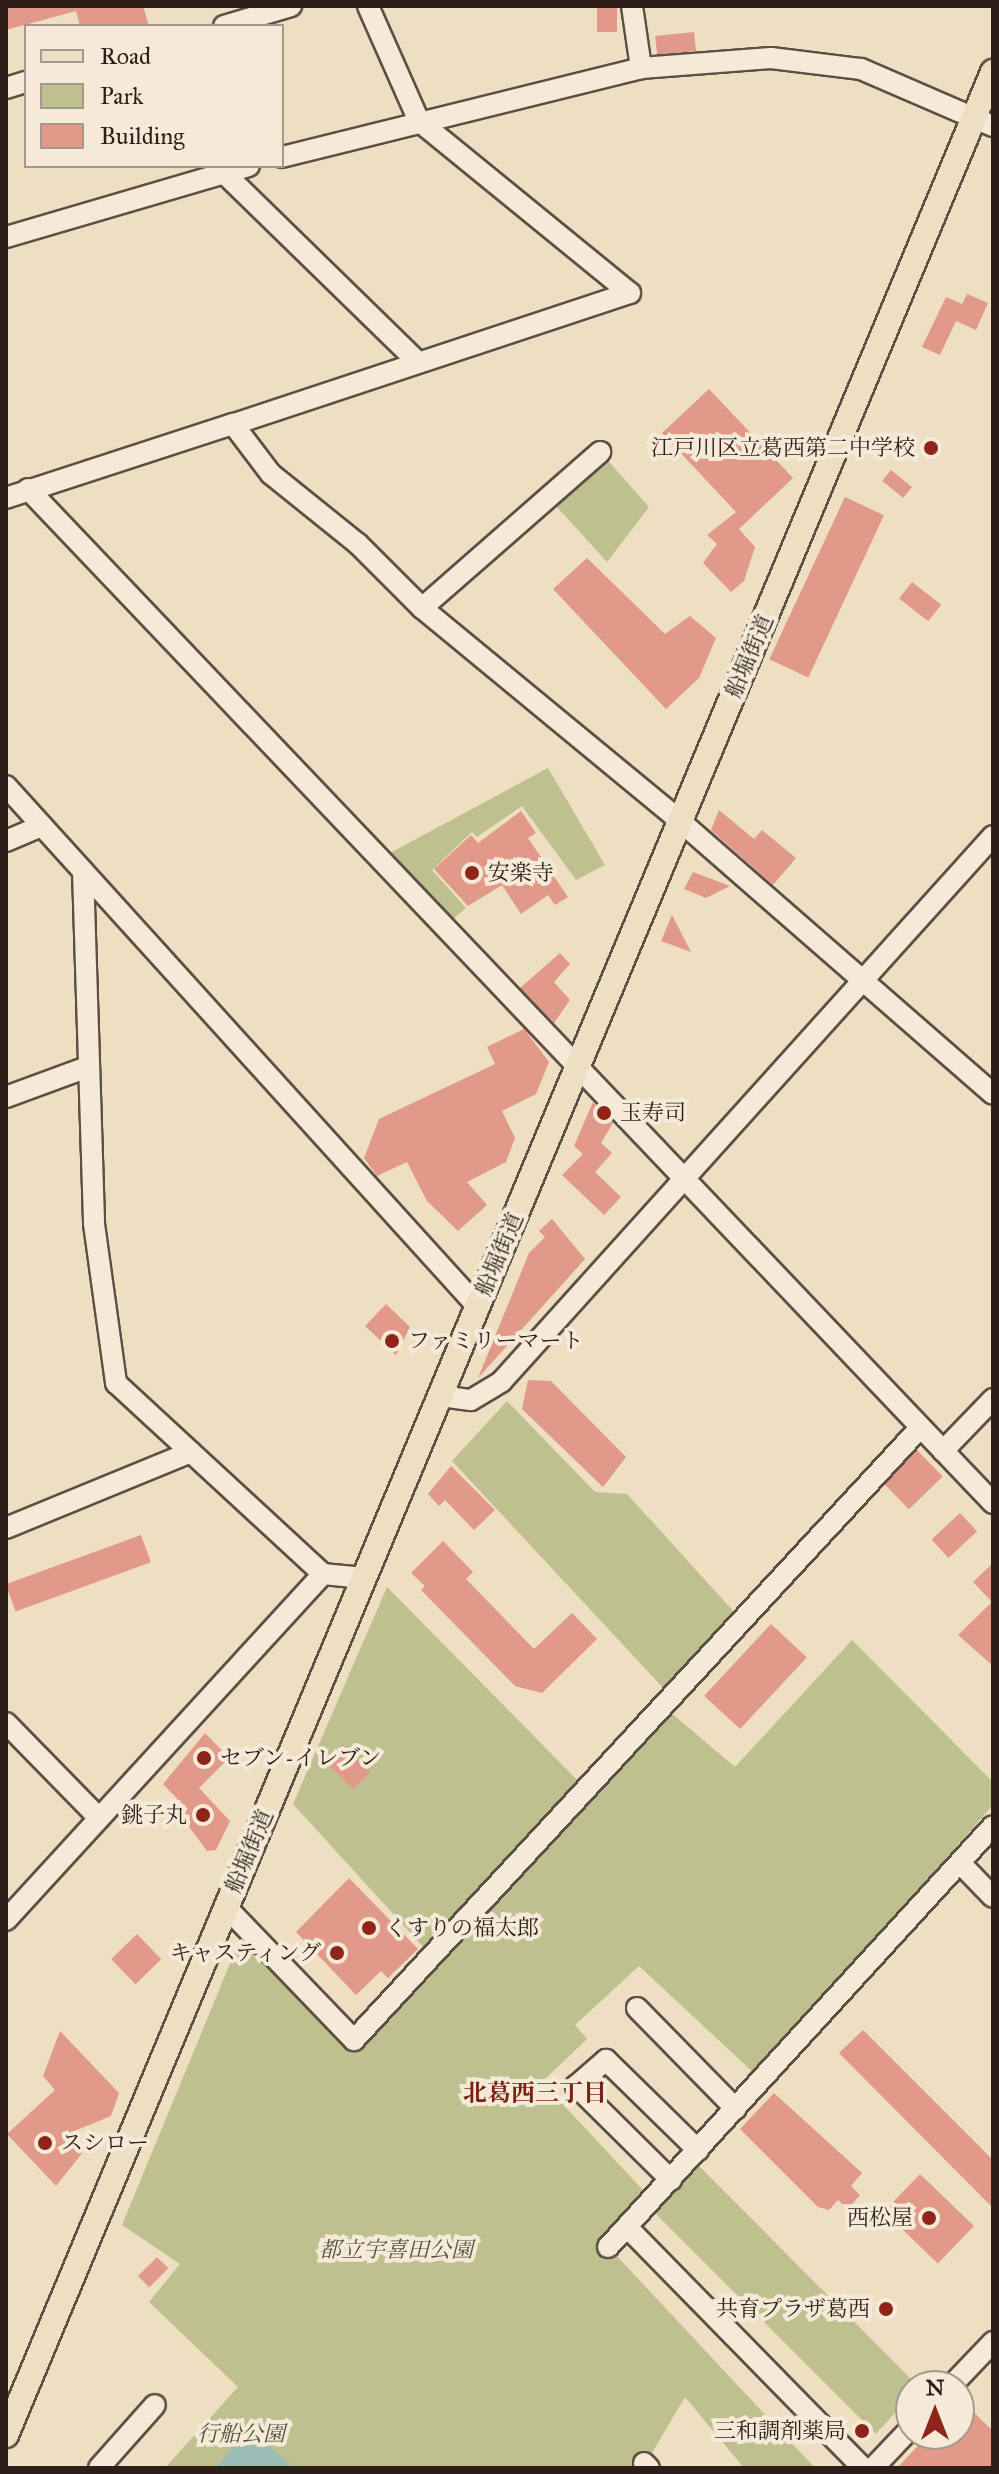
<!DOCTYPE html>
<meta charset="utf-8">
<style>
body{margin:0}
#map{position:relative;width:999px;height:2474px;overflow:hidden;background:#eedec2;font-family:"IM FELL Great Primer","Noto Serif JP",serif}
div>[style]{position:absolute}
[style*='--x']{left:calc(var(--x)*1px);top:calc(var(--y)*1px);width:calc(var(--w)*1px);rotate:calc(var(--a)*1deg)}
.green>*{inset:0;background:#bfc08f}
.water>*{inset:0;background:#99bcb5}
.building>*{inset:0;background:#e19989;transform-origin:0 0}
.roads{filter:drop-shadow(2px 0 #5c4f43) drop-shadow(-2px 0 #5c4f43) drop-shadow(0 2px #5c4f43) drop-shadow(0 -2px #5c4f43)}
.minor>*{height:20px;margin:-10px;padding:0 10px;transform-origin:10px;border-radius:10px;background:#f4ead7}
.major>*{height:24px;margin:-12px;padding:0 12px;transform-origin:12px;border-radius:12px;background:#eedec2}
.dots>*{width:22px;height:22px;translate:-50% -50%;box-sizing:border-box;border:4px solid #f4ead7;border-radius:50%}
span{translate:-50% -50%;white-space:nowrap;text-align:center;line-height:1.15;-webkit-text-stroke:8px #f4ead7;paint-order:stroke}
.poi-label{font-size:22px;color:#2c1f19}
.right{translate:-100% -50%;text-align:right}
.left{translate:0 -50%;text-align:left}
.street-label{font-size:22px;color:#2c1f19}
.park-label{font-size:22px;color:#584f3c;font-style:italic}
.neighbourhood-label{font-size:24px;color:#7a1f14;font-weight:700}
.frame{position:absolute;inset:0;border:8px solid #2c1f19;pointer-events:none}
.legend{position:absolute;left:24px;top:24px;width:260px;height:144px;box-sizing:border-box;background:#f4ead7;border:2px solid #a4998b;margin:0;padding:10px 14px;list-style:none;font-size:24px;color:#2c1f19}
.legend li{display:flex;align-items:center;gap:16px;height:40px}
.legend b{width:40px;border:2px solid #a4998b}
.north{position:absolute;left:895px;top:2370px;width:80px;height:80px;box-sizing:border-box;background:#f4ead7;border:2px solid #a4998b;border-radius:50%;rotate:0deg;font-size:22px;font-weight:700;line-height:32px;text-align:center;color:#2c1f19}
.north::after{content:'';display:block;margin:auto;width:28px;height:36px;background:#8f2418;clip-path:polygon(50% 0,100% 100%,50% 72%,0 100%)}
</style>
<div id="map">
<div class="green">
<i style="clip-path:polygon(600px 452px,649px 507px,607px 562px,547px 496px)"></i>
<i style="clip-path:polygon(548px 768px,605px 865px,576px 880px,522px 806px,477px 837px,472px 832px,432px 870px,466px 908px,452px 920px,390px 853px)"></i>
<i style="clip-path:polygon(507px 1401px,595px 1492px,627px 1494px,736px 1614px,666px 1691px,452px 1461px)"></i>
<i style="clip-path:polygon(387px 1587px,591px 1794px,669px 1711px,735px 1767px,852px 1640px,993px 1782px,993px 1805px,756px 2075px,639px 1966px,575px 2025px,587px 2039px,542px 2082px,656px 2204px,696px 2163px,918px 2386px,911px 2386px,911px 2395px,876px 2434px,652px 2210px,614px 2253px,815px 2468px,744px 2468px,685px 2397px,643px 2468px,165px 2468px,238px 2387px,149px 2302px,180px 2264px,122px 2225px,243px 1932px,355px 2046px,436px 1961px,293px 1804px)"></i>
</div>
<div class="water">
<i style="clip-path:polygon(250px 2429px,294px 2468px,215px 2468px)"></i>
</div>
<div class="building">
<i style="clip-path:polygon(6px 6px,143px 6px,149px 26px,80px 26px,76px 11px,6px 30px)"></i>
<i style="left:597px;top:6px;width:20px;height:26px"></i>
<i style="left:694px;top:32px;width:19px;height:39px;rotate:84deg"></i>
<i style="clip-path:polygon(967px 294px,988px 303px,976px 330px,956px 321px,940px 355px,922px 347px,946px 297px,962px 304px)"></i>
<i style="clip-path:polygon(709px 389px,793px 478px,739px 529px,755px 547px,744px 581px,731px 592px,703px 563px,717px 544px,707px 535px,736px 512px,662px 433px)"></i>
<i style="left:891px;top:470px;width:27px;height:14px;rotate:39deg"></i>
<i style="left:845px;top:497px;width:43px;height:179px;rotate:25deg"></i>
<i style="clip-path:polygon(587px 558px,665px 634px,690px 616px,716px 638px,699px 678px,666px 709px,553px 589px)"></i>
<i style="left:912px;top:582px;width:37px;height:21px;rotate:38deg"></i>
<i style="clip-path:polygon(719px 810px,754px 839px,762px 830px,796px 858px,773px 885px,711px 830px)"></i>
<i style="clip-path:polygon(521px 811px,536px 833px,528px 838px,568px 897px,555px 905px,548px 895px,521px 914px,502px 885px,468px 906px,434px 869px,471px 835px,478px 843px)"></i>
<i style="clip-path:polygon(693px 872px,730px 886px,706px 898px,684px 889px)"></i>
<i style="clip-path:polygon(672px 915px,691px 952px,661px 941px)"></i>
<i style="clip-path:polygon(560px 953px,570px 964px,554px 982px,570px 1000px,554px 1023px,520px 988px)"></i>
<i style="clip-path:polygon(524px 1029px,549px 1062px,536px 1094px,502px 1111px,515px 1138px,506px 1162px,467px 1182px,487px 1205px,458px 1231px,427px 1201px,407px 1162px,377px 1176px,364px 1158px,379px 1119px,495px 1064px,487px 1047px)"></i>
<i style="clip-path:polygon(593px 1102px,613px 1123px,601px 1143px,612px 1153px,595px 1172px,621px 1197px,604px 1215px,562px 1175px,583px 1154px,574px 1146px)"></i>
<i style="clip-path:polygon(552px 1219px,585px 1259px,478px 1378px,529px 1253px,545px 1237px,539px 1231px)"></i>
<i style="clip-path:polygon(386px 1304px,410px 1327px,396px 1355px,365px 1326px)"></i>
<i style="clip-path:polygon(528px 1380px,551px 1381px,626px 1457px,603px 1487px,522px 1409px)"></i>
<i style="left:917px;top:1450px;width:37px;height:47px;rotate:46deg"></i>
<i style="clip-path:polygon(451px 1466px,495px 1510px,474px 1530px,445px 1500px,439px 1506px,428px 1494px)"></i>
<i style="left:960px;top:1513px;width:25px;height:39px;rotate:47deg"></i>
<i style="left:141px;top:1535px;width:29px;height:144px;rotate:70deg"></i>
<i style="clip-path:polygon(443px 1541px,473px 1572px,466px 1579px,534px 1649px,572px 1613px,597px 1639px,542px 1693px,515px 1686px,421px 1590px,425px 1586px,411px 1573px)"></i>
<i style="clip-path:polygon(993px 1563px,993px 1666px,958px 1635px,992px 1602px,973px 1582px)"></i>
<i style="left:771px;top:1624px;width:49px;height:98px;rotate:43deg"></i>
<i style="clip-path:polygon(205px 1733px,229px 1758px,199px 1788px,230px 1821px,216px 1850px,207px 1851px,176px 1809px,182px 1804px,163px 1784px)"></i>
<i style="left:342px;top:1744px;width:40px;height:24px;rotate:45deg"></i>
<i style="clip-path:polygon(349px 1878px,418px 1949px,388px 1978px,381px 1971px,356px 1995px,296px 1932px)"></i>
<i style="left:137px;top:1934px;width:35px;height:36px;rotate:46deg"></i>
<i style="clip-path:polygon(863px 2030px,993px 2160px,993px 2208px,839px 2053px)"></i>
<i style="clip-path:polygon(60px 2031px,119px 2093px,111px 2116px,67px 2134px,83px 2152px,56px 2186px,7px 2134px,55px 2090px,43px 2076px)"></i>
<i style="clip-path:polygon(774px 2093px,862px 2173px,851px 2186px,860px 2195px,848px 2209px,838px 2200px,829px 2210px,818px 2207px,740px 2129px)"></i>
<i style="left:920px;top:2174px;width:75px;height:52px;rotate:44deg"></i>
<i style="left:157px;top:2257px;width:16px;height:27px;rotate:45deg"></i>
<i style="clip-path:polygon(959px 2398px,993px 2431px,993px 2468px,897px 2468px,929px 2434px,959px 2434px)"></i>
</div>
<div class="roads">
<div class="minor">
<i style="--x:368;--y:6;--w:126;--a:66.1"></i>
<i style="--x:419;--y:121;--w:272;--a:39.2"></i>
<i style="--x:630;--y:293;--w:418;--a:161.7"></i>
<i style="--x:233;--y:424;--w:63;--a:52.8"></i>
<i style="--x:271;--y:474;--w:112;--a:38.8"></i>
<i style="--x:358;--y:544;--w:91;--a:45"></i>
<i style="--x:422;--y:608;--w:335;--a:39.5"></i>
<i style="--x:680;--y:821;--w:415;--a:41.1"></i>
<i style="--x:632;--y:6;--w:63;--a:81.7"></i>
<i style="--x:224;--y:26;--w:70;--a:-16.6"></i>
<i style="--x:6;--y:88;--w:21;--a:-17"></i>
<i style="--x:282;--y:157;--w:370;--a:-13.9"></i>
<i style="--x:641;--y:68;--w:130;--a:-4.4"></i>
<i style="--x:771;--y:58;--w:91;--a:7"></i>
<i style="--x:861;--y:69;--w:144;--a:23.4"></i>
<i style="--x:223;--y:172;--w:272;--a:44.3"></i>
<i style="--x:6;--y:237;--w:253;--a:-16.3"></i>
<i style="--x:28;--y:489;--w:1400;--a:46.42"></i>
<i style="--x:6;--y:498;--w:239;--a:-18.1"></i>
<i style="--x:422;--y:608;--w:237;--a:-41.2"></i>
<i style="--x:6;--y:786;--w:702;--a:47.83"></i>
<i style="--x:6;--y:841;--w:39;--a:-23"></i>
<i style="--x:83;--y:871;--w:353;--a:88.2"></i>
<i style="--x:94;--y:1224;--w:161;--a:82.1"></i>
<i style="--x:116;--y:1383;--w:282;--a:42.7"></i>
<i style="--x:323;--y:1574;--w:41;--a:5.6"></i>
<i style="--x:6;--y:1097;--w:84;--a:-20.2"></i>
<i style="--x:441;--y:1396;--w:30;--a:8"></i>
<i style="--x:471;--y:1400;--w:35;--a:-31"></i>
<i style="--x:501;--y:1382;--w:735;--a:-47.98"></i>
<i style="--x:943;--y:1451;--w:72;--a:-46.1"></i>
<i style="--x:6;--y:1528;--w:200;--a:-22.3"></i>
<i style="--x:6;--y:1723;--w:133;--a:45.6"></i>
<i style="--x:960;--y:1863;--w:47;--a:45.9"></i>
<i style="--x:225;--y:1906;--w:186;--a:46.1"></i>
<i style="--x:354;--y:2040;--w:834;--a:-47.24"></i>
<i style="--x:6;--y:1920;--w:469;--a:-47.5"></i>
<i style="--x:637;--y:2008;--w:141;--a:45.6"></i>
<i style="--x:671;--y:2180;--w:134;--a:-135.3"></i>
<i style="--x:576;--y:2086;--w:40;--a:-41"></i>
<i style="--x:606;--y:2060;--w:129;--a:44.4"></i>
<i style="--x:627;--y:2227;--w:337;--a:45.6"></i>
<i style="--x:608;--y:2247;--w:570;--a:-47.56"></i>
<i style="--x:951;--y:2386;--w:61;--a:-46.3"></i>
<i style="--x:644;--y:2463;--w:7;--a:45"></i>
<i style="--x:99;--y:2468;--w:84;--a:-48.4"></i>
<i style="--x:873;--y:2468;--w:55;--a:-46.5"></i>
</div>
<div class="major">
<i style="--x:6;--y:2435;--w:2561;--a:-67.33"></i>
</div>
</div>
<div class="dots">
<i style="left:931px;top:448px;background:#8f2418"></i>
<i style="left:472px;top:873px;background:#8f2418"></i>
<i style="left:604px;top:1113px;background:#8f2418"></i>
<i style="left:392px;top:1341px;background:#8f2418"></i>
<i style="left:204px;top:1758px;background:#8f2418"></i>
<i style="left:203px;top:1815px;background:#8f2418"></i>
<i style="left:369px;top:1928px;background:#8f2418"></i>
<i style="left:337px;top:1953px;background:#8f2418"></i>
<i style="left:45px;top:2143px;background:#8f2418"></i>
<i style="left:929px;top:2218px;background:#8f2418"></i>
<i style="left:886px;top:2309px;background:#8f2418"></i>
<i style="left:862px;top:2431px;background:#8f2418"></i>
</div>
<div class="poi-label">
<span class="right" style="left:915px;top:448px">江戸川区立葛西第二中学校</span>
<span class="left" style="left:488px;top:873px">安楽寺</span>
<span class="left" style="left:620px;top:1113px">玉寿司</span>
<span class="left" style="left:408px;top:1341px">ファミリーマート</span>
<span class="left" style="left:220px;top:1758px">セブン-イレブン</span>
<span class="right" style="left:187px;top:1815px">銚子丸</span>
<span class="left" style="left:385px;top:1928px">くすりの福太郎</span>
<span class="right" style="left:321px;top:1953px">キャスティング</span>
<span class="left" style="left:61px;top:2143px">スシロー</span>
<span class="right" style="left:913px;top:2218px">西松屋</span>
<span class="right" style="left:870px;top:2309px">共育プラザ葛西</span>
<span class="right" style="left:846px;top:2431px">三和調剤薬局</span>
</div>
<div class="street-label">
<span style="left:749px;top:656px;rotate:-67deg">船堀街道</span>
<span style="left:499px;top:1254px;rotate:-67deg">船堀街道</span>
<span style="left:249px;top:1851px;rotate:-67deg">船堀街道</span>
</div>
<div class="park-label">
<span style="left:396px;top:2250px">都立宇喜田公園</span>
<span style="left:241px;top:2434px">行船公園</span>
</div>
<div class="neighbourhood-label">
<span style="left:535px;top:2094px">北葛西三丁目</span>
</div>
<div class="frame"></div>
<ul class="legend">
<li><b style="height:10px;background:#eedec2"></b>Road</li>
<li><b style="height:22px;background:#bfc08f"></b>Park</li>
<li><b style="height:22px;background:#e19989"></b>Building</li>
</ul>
<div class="north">N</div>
</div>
